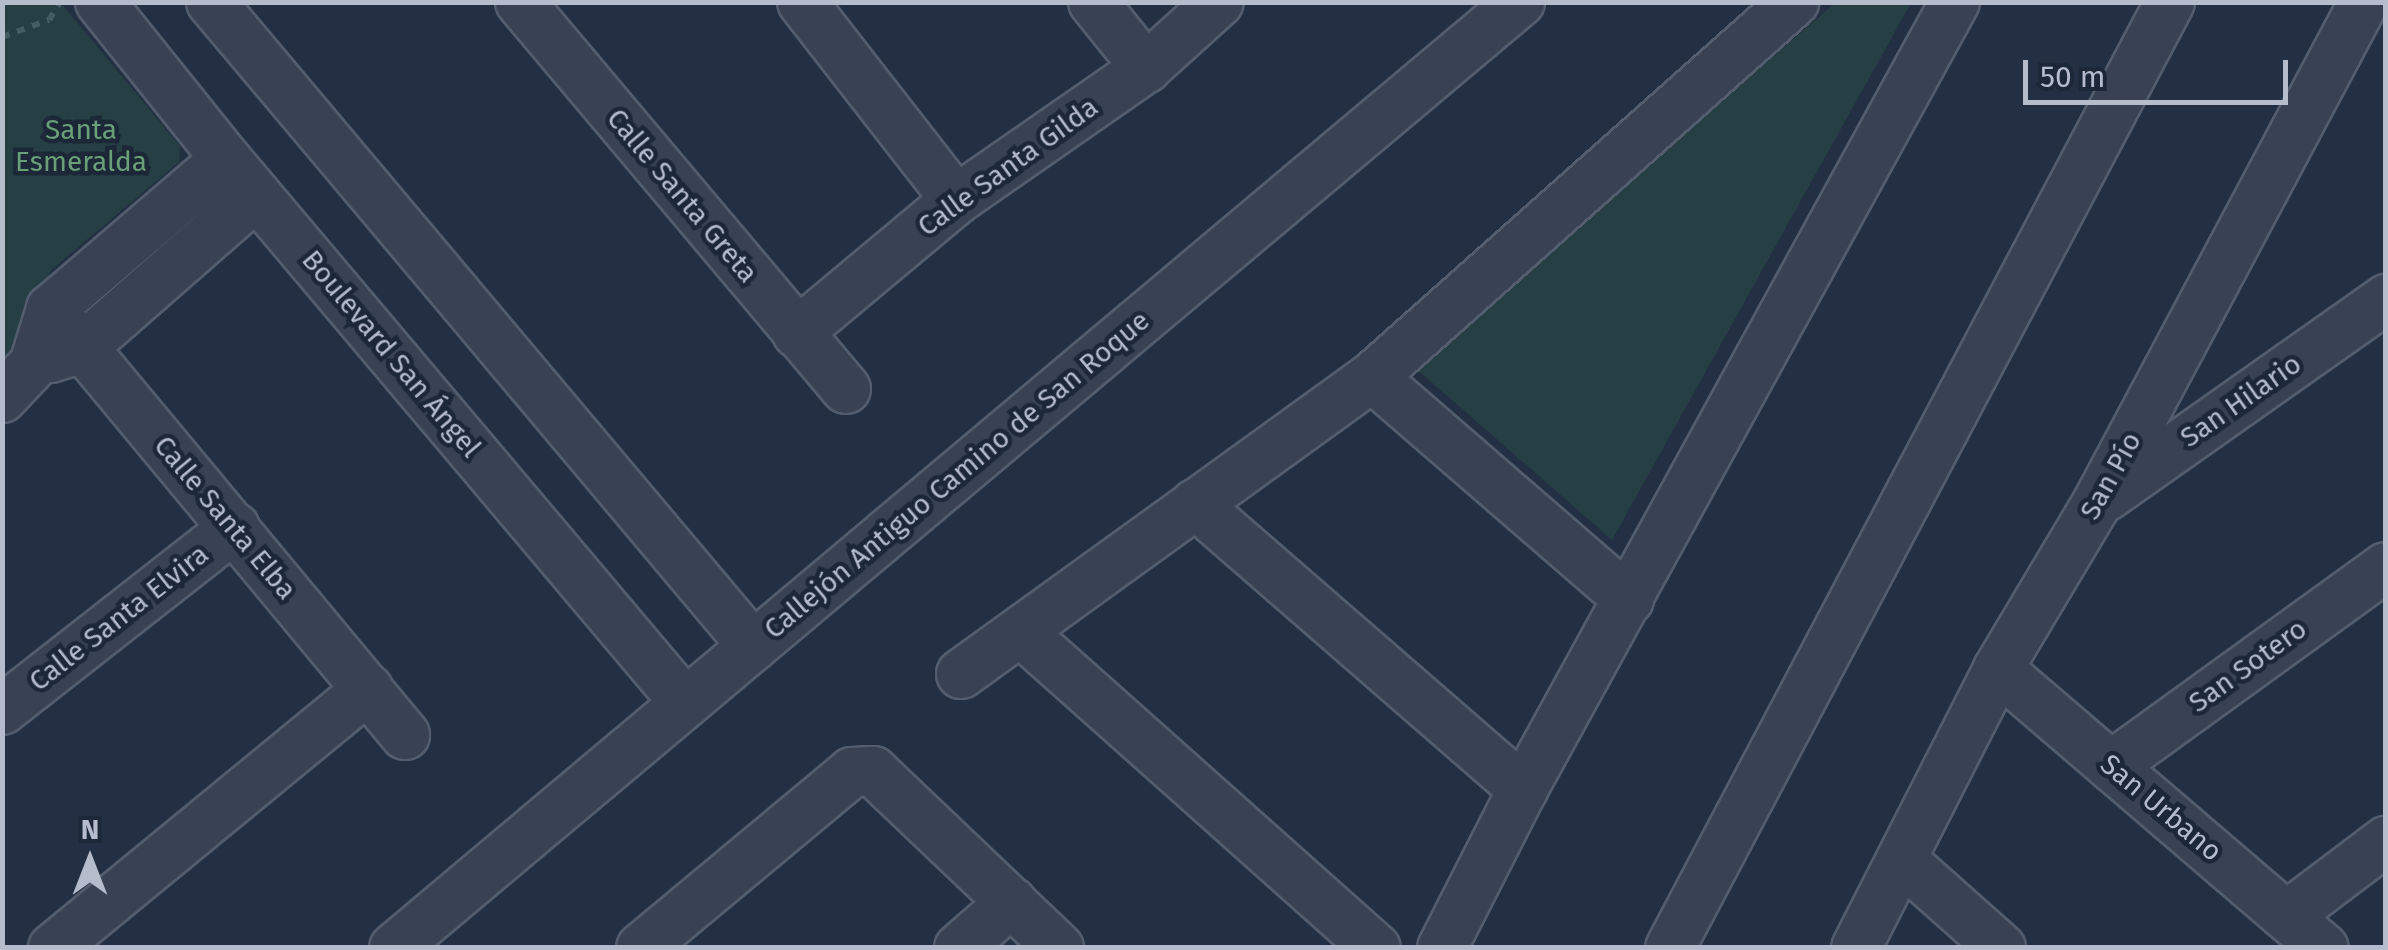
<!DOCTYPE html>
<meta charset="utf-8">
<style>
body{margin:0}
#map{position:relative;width:2388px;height:950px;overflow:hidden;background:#232f43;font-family:"Fira Sans",sans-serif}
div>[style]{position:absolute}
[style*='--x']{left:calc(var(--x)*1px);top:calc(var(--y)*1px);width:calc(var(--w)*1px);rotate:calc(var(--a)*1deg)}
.green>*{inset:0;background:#253f44}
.path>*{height:6px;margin-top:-3px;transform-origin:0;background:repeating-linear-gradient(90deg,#435c61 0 8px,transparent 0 16px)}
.roads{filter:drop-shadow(2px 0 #535d6d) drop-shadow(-2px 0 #535d6d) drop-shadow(0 2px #535d6d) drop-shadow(0 -2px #535d6d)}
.minor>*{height:48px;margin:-24px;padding:0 24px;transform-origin:24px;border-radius:24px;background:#384253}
span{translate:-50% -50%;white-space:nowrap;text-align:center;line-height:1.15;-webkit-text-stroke:9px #1c2738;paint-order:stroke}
.park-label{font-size:28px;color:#69a078}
.street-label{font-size:28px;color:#b5bdcd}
.frame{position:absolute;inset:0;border:5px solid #b5bdcd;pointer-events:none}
.north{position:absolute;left:40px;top:810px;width:100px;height:100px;-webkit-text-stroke:8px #1c2738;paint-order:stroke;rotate:0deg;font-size:28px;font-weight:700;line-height:40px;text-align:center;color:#b5bdcd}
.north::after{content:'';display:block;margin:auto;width:35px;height:45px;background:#b5bdcd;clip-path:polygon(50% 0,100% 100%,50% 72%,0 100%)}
.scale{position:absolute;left:2023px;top:60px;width:265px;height:45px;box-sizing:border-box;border:5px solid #b5bdcd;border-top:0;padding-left:12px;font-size:30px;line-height:35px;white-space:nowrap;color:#b5bdcd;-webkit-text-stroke:8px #1c2738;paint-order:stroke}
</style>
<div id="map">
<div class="green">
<i style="clip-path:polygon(3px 3px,61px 3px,180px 146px,179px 162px,51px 270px,3px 374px)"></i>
<i style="clip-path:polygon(1835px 3px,1911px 3px,1612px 540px,1414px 367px)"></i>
</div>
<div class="path">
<i style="--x:2;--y:37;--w:50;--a:-19.9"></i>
<i style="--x:49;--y:20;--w:19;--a:-58"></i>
</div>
<div class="roads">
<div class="minor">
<i style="--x:100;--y:2;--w:201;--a:51.3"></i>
<i style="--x:226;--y:159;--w:712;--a:49.84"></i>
<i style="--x:211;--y:2;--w:842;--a:49.92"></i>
<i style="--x:520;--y:2;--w:506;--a:49.89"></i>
<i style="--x:802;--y:2;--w:251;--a:52.1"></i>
<i style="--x:1093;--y:2;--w:85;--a:51.2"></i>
<i style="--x:51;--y:309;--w:554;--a:50.27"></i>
<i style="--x:797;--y:333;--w:207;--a:-39.9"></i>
<i style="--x:956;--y:200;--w:231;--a:-34.8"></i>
<i style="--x:1146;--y:68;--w:98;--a:-42.1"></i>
<i style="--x:51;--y:358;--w:33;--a:-18"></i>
<i style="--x:82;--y:348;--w:232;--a:-41.2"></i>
<i style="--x:1372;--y:377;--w:340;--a:40.9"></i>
<i style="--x:2;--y:398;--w:47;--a:-46.7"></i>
<i style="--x:34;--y:364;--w:58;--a:-72.8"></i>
<i style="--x:51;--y:309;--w:230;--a:-40.6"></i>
<i style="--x:2107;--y:496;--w:342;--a:-35.2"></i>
<i style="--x:1195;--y:504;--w:435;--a:41"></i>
<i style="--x:1022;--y:633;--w:474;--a:41.7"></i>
<i style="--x:1998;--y:669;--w:429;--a:40.6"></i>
<i style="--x:961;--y:674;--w:507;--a:-35.85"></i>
<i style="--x:1372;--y:377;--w:565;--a:-41.63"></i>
<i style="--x:2;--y:710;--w:296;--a:-38.1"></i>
<i style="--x:2111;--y:766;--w:339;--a:-35.9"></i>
<i style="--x:1903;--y:861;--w:131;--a:41.6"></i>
<i style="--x:2288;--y:915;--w:123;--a:-37.1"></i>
<i style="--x:53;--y:948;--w:408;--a:-39.4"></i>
<i style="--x:394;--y:948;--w:1471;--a:-40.04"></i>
<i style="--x:641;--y:948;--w:275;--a:-39.8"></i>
<i style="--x:852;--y:772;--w:21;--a:-3"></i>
<i style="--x:873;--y:771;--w:257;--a:43.6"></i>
<i style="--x:959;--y:948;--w:70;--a:-41"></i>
<i style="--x:1442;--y:948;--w:178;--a:-63"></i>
<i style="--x:1523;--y:789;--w:898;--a:-61.24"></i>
<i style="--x:1670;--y:948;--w:1070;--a:-62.14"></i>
<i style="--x:1856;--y:948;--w:313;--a:-63"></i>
<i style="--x:1998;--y:669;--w:193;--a:-59.2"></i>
<i style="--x:2097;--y:503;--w:568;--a:-61.95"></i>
</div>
</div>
<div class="park-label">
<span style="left:81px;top:146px">Santa<br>Esmeralda</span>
</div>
<div class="street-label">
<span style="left:1008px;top:167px;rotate:-36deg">Calle Santa Gilda</span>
<span style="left:682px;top:196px;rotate:50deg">Calle Santa Greta</span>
<span style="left:391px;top:354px;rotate:50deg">Boulevard San Ángel</span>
<span style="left:2241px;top:401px;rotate:-35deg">San Hilario</span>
<span style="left:957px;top:475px;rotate:-40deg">Callejón Antiguo Camino de San Roque</span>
<span style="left:2111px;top:476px;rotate:-61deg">San Pío</span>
<span style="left:225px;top:518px;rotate:50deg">Calle Santa Elba</span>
<span style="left:119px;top:618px;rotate:-38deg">Calle Santa Elvira</span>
<span style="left:2248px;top:666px;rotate:-36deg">San Sotero</span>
<span style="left:2161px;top:808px;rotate:40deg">San Urbano</span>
</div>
<div class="frame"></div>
<div class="north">N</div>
<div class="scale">50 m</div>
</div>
